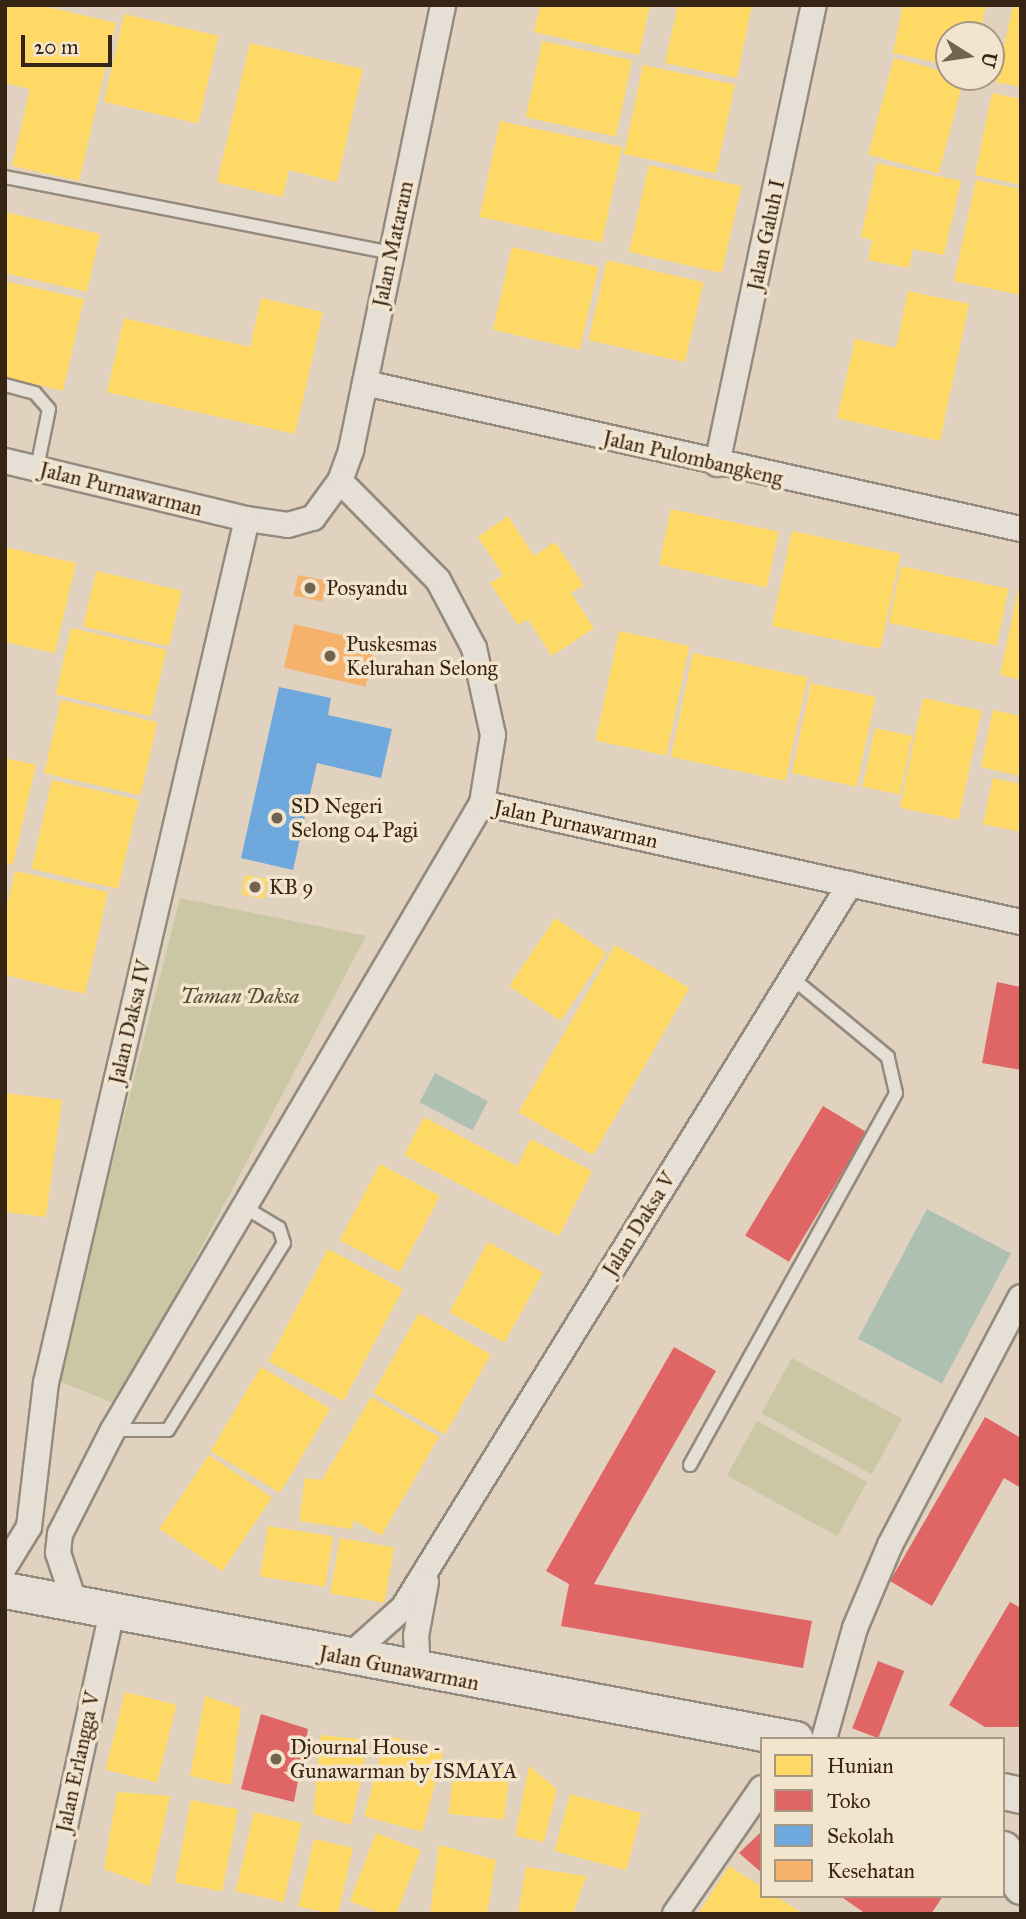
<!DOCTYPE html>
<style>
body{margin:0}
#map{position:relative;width:1026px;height:1919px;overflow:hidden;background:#e0d2bf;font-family:"IM FELL Great Primer",serif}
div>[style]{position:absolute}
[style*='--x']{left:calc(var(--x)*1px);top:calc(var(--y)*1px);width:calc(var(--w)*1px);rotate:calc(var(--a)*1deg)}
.green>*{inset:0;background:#cbc6a3;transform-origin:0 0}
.water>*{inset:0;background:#aec0b2;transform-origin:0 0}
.homes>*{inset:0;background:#ffd966;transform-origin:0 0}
.shops>*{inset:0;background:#e06666;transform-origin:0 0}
.schools>*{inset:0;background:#6fa8dc}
.health>*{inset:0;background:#f6b26b;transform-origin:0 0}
.roads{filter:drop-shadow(2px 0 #958a7e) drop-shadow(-2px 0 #958a7e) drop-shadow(0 2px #958a7e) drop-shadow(0 -2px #958a7e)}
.lane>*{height:12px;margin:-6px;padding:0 6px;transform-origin:6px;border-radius:6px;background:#e6dfd5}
.street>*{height:24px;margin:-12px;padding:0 12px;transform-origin:12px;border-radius:12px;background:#e6dfd5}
.secondary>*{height:35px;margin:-17.5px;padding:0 17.5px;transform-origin:17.5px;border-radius:17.5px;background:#e6dfd5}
.dots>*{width:19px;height:19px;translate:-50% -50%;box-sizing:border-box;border:4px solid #f3e4cd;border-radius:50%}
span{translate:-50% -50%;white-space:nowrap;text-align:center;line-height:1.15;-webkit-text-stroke:7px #f3e4cd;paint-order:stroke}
.street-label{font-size:21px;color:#362515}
.poi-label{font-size:21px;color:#362515}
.left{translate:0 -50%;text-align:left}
.park-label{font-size:21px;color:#574b33;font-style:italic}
.frame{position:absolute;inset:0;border:7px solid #362515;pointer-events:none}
.legend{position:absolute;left:760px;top:1737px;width:245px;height:161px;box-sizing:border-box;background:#f3e4cd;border:2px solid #a79883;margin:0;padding:9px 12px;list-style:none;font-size:21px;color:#362515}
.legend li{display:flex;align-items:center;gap:14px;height:35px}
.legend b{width:35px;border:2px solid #a79883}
.north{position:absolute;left:935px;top:21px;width:70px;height:70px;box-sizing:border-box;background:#f3e4cd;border:2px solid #a79883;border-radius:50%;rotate:102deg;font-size:19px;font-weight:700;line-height:28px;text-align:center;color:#362515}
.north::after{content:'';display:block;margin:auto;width:24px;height:32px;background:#726250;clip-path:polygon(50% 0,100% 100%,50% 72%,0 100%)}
.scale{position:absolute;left:21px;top:35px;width:91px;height:32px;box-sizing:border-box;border:4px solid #362515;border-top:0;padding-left:9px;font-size:21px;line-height:24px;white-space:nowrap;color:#362515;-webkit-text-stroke:5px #f3e4cd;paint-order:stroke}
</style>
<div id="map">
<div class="green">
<i style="clip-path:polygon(180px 898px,366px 936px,118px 1405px,57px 1380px)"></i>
<i style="left:792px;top:1358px;width:126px;height:63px;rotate:29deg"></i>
<i style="left:757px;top:1421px;width:126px;height:62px;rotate:29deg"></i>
</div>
<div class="water">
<i style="left:435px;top:1073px;width:60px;height:33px;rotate:28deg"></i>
<i style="left:927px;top:1209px;width:95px;height:147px;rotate:28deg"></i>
</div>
<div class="homes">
<i style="clip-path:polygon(5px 5px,39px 5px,116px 23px,79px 181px,12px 166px,30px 89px,5px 83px)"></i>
<i style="clip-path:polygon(540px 5px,650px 5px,639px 55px,534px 32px)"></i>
<i style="clip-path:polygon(678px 5px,752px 5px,737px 78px,665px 63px)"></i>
<i style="clip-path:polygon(903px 5px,986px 5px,980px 35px,949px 35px,949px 65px,893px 53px)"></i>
<i style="clip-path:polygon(1013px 5px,1021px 5px,1021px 87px,996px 82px)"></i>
<i style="left:124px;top:14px;width:97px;height:90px;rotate:13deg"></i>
<i style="left:542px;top:41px;width:92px;height:78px;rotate:12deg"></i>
<i style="clip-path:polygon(250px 43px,363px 69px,337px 182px,289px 170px,283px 197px,217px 182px)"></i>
<i style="left:894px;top:58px;width:73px;height:100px;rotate:15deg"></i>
<i style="left:643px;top:65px;width:94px;height:91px;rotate:12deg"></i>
<i style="clip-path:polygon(992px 93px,1021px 99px,1021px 185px,975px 175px)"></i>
<i style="left:500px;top:121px;width:125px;height:98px;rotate:12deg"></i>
<i style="clip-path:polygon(877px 163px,961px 181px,944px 255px,913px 249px,909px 268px,868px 260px,872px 240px,861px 237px)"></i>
<i style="left:649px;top:165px;width:95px;height:89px;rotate:13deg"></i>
<i style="clip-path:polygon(976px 180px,1021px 189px,1021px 295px,954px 281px)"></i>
<i style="clip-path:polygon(5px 212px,100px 234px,87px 292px,5px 273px)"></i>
<i style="left:512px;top:247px;width:89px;height:85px;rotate:13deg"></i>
<i style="left:607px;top:260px;width:99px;height:82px;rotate:13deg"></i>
<i style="clip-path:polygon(5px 281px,84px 299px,63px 391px,5px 377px)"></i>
<i style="clip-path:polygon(908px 291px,969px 304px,940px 441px,837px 418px,855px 339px,896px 348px)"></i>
<i style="clip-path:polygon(261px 298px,323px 312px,295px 434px,107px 392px,124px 318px,250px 347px)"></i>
<i style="left:671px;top:509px;width:110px;height:57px;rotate:12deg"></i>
<i style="clip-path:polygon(508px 516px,534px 556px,555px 542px,584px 585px,571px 593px,594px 628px,552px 656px,528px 619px,518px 625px,490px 583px,503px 575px,478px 537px)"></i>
<i style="left:792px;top:531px;width:111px;height:97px;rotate:12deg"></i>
<i style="clip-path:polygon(5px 547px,76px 563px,55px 653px,5px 642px)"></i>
<i style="left:901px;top:566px;width:110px;height:58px;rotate:12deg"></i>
<i style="left:96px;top:571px;width:88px;height:57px;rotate:13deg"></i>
<i style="clip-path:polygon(1020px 582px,1021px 582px,1021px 680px,1000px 675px)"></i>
<i style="left:71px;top:628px;width:98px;height:68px;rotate:13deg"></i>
<i style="left:619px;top:631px;width:72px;height:112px;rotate:12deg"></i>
<i style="left:693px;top:653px;width:117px;height:106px;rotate:12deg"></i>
<i style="left:811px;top:683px;width:66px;height:92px;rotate:12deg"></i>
<i style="left:923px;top:698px;width:60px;height:112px;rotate:12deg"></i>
<i style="left:61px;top:700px;width:99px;height:75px;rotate:13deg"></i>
<i style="clip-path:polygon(993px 710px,1021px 716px,1021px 776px,981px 767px)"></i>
<i style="left:875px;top:728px;width:38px;height:60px;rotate:12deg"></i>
<i style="clip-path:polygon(5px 758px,36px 765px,13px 865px,5px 863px)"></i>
<i style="clip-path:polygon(993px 778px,1021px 784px,1021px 832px,983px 824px)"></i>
<i style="left:52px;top:780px;width:89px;height:91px;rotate:13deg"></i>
<i style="clip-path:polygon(15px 871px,108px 892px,85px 994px,5px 975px,5px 915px)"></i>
<i style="left:245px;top:875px;width:23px;height:20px;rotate:10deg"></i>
<i style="left:555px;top:918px;width:62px;height:82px;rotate:34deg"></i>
<i style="left:615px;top:945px;width:86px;height:193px;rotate:30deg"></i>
<i style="clip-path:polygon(5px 1093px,62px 1100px,46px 1217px,5px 1212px)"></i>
<i style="clip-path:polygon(424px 1117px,517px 1166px,531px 1139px,592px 1171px,559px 1236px,404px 1155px)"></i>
<i style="left:380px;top:1164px;width:68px;height:86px;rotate:28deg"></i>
<i style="left:488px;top:1242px;width:63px;height:80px;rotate:29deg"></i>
<i style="left:328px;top:1249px;width:85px;height:127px;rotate:28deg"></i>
<i style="left:419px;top:1313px;width:83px;height:92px;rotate:30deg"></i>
<i style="left:261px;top:1367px;width:81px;height:98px;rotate:31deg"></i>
<i style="clip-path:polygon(371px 1397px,439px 1437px,381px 1536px,354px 1520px,352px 1529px,299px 1521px,305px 1478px,322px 1480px)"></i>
<i style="left:209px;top:1455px;width:76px;height:89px;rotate:34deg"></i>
<i style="left:268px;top:1526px;width:66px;height:51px;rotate:9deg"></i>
<i style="left:340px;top:1538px;width:55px;height:56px;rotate:10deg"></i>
<i style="left:125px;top:1692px;width:53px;height:80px;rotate:14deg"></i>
<i style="clip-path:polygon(205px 1696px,241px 1708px,231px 1785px,190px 1776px)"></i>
<i style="clip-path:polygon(321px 1735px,369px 1740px,351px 1825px,313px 1814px)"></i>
<i style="left:386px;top:1735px;width:60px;height:84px;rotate:15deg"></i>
<i style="left:454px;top:1762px;width:56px;height:52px;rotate:6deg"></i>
<i style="clip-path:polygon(529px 1766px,557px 1789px,544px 1842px,515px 1836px)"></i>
<i style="clip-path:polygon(117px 1792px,170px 1796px,150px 1886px,104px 1869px)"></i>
<i style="left:570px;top:1794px;width:74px;height:59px;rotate:15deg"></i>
<i style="left:191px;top:1800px;width:48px;height:84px;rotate:11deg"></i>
<i style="left:254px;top:1812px;width:49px;height:81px;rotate:13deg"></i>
<i style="left:376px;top:1833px;width:48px;height:73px;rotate:21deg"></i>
<i style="left:314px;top:1839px;width:40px;height:69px;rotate:13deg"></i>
<i style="clip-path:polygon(439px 1845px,496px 1860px,487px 1914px,430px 1914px)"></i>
<i style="clip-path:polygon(729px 1866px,762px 1887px,762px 1896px,776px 1896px,803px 1914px,698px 1914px)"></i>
<i style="clip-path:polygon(526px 1867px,586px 1876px,573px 1914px,518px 1914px)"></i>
</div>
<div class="shops">
<i style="clip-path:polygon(997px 982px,1021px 987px,1021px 1070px,982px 1063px)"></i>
<i style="left:823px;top:1106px;width:51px;height:151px;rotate:31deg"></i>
<i style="clip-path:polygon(674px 1347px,716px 1371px,594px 1584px,812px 1621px,803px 1668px,561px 1626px,569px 1584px,546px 1571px)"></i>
<i style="clip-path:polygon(985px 1417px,1021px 1438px,1021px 1488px,1004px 1478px,932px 1606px,890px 1581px)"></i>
<i style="clip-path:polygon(1010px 1602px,1021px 1608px,1021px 1727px,985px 1727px,949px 1705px)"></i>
<i style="left:878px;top:1661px;width:28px;height:72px;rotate:21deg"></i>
<i style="clip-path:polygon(261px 1714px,308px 1729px,294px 1802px,241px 1789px)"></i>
<i style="clip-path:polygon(762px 1831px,762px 1873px,739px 1853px)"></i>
<i style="clip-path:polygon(840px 1896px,943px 1896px,931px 1914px,866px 1914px)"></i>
</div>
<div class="schools">
<i style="clip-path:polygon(279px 687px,331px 698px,328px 715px,392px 729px,381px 778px,317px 763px,293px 870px,241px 858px)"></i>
</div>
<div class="health">
<i style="left:298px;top:575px;width:29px;height:21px;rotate:12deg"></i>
<i style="left:294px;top:624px;width:84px;height:45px;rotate:13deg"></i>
</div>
<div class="roads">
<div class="lane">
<i style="--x:5;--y:177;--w:393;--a:11.1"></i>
<i style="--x:5;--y:385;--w:31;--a:15"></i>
<i style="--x:35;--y:393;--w:21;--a:49"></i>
<i style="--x:49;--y:409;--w:60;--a:101.5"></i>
<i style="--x:113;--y:1430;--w:55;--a:0"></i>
<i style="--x:168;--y:1430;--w:220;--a:-58.2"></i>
<i style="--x:284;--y:1243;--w:16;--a:-108"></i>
<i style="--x:279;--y:1228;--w:39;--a:-149"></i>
<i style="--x:690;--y:1465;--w:425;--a:-61"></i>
<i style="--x:896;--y:1093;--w:37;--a:-103"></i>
<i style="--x:888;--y:1057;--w:126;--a:-140.5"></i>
</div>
<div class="street">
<i style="--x:365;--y:383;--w:672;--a:12.55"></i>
<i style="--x:5;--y:461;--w:249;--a:13.5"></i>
<i style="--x:247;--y:519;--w:41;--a:8.3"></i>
<i style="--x:288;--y:525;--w:26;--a:-16"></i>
<i style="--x:313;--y:518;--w:46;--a:-53.9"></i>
<i style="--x:340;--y:481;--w:33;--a:-70"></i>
<i style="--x:351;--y:450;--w:454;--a:-78.3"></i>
<i style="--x:717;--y:464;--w:469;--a:-78.1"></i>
<i style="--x:482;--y:803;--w:552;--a:12.45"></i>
<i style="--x:5;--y:1566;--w:46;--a:-58.4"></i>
<i style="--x:29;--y:1527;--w:145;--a:-83.3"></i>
<i style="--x:46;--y:1383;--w:887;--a:-76.9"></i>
<i style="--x:75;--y:1604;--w:54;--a:-108.4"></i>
<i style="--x:58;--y:1553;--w:19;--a:-84"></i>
<i style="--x:60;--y:1534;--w:117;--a:-63"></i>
<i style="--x:113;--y:1430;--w:728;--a:-59.52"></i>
<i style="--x:482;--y:803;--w:69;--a:-80.8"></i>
<i style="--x:493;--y:735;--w:89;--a:-102.3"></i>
<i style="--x:474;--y:648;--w:77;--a:-117.9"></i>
<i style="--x:438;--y:580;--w:139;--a:-134.7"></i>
<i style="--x:347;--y:1658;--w:75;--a:-41.8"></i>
<i style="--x:403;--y:1608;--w:851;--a:-58.31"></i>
<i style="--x:418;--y:1672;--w:36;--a:-93"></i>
<i style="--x:416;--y:1636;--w:55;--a:-79.5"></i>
<i style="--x:824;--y:1739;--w:115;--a:-74.4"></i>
<i style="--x:855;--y:1628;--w:90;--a:-67.1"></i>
<i style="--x:890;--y:1545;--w:280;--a:-62.2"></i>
<i style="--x:46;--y:1914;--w:310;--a:-77.7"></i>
<i style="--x:675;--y:1914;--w:153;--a:-55.4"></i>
</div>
<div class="secondary">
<i style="--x:5;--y:1590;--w:804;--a:10.68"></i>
<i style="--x:1003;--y:1791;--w:18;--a:13"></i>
<i style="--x:1003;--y:1849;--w:41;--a:64.1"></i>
</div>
</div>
<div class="dots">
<i style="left:310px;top:588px;background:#726250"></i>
<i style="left:330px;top:656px;background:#726250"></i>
<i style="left:277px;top:818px;background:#726250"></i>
<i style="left:255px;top:887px;background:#726250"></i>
<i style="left:276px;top:1759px;background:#726250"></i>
</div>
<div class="street-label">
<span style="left:766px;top:235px;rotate:-78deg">Jalan Galuh I</span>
<span style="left:393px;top:244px;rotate:-78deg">Jalan Mataram</span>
<span style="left:693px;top:458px;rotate:13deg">Jalan Pulombangkeng</span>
<span style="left:121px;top:489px;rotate:14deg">Jalan Purnawarman</span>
<span style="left:576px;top:824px;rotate:12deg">Jalan Purnawarman</span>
<span style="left:130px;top:1022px;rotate:-77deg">Jalan Daksa IV</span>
<span style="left:639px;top:1224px;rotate:-58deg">Jalan Daksa V</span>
<span style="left:399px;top:1668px;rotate:11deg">Jalan Gunawarman</span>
<span style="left:78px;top:1762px;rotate:-78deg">Jalan Erlangga V</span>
</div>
<div class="poi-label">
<span class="left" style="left:326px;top:588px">Posyandu</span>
<span class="left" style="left:346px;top:656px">Puskesmas<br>Kelurahan Selong</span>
<span class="left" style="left:291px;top:818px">SD Negeri<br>Selong 04 Pagi</span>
<span class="left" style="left:269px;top:887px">KB 9</span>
<span class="left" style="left:290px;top:1759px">Djournal House -<br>Gunawarman by ISMAYA</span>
</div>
<div class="park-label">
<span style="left:240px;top:996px">Taman Daksa</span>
</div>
<div class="frame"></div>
<ul class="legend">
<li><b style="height:19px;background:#ffd966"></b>Hunian</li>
<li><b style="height:19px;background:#e06666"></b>Toko</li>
<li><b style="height:19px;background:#6fa8dc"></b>Sekolah</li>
<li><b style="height:19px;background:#f6b26b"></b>Kesehatan</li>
</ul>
<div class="north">U</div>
<div class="scale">20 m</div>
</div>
